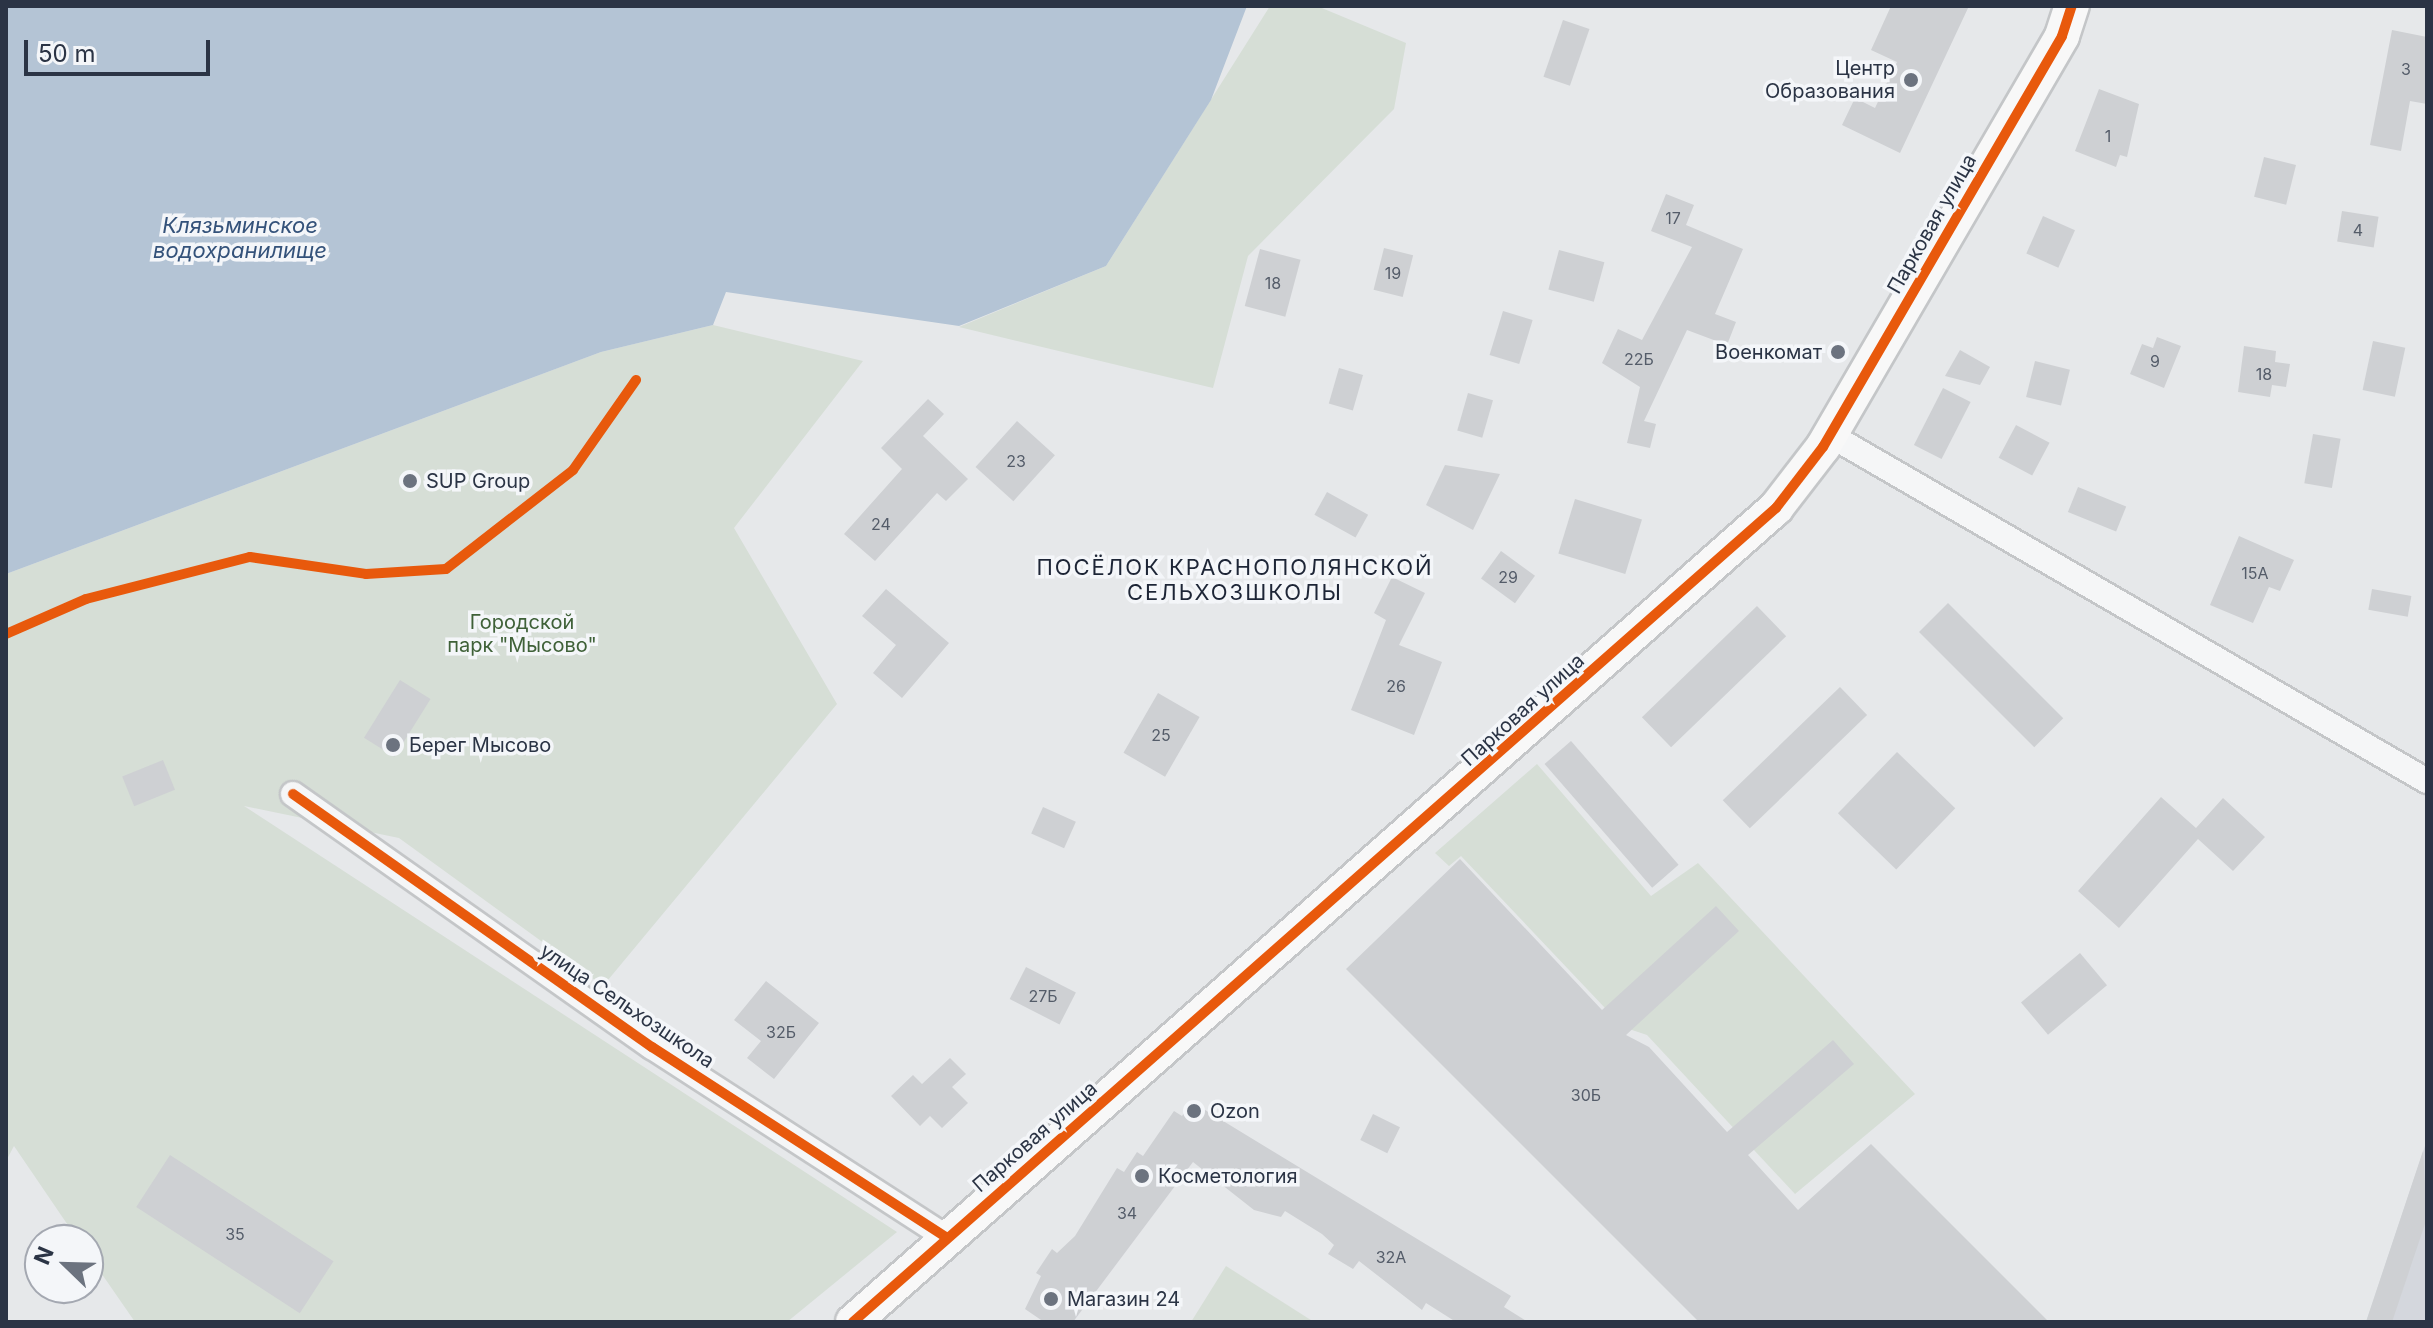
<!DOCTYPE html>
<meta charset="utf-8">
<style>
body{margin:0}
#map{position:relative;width:2433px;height:1328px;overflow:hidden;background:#e6e8ea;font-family:Inter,sans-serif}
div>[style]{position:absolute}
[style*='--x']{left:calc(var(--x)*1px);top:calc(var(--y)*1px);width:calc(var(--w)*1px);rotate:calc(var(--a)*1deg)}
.built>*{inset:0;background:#d4d7dd}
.green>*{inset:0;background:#d6ded6}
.water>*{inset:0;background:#b4c4d5}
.building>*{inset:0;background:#ced0d3;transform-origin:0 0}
.roads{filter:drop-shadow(2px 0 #c4c6c8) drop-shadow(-2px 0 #c4c6c8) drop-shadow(0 2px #c4c6c8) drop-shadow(0 -2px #c4c6c8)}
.street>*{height:24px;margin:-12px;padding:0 12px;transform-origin:12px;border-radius:12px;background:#f5f6f7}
.secondary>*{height:34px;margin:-17px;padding:0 17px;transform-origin:17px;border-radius:17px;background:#f8f8f8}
.cycleway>*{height:10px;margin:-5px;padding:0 5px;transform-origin:5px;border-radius:5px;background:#e8590c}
.dots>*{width:22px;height:22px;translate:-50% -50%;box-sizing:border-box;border:4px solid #f4f6f9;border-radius:50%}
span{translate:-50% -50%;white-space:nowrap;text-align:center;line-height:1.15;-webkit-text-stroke:7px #f4f6f9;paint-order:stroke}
.number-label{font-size:16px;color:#545c69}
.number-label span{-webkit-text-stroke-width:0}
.poi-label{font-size:20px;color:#2b3445}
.right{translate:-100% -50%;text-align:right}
.left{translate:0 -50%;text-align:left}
.street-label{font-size:20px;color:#2b3445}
.park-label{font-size:20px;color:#3f6138}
.water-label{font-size:22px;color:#34527a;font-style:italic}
.neighbourhood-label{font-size:22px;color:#1d2536;letter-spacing:2px}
.frame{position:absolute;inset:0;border:8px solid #2b3445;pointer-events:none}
.north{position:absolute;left:24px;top:1224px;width:80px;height:80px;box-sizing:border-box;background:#f4f6f9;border:2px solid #a4a8b1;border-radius:50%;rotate:293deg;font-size:22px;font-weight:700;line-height:32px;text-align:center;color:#2b3445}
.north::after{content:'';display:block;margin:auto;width:28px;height:36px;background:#6c737f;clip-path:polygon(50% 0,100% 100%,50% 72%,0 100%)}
.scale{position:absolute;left:24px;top:40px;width:186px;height:36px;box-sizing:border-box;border:4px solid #2b3445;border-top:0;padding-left:10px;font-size:24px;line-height:28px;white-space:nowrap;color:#2b3445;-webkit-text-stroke:6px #f4f6f9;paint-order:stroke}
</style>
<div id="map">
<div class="built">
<i style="clip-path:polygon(2427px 1140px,2427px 1322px,2366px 1322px)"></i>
</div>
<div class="green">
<i style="clip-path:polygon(1270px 6px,1317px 6px,1406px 43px,1394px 109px,1248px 256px,1213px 388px,959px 327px,1106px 266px)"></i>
<i style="clip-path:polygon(713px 325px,863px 361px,734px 528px,837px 704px,603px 986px,399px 838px,244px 806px,897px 1232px,787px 1322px,135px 1322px,88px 1254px,88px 1240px,78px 1240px,14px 1146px,6px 1161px,6px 574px,601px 352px)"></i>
<i style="clip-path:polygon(1537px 764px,1651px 896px,1698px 863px,1915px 1094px,1795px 1194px,1647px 1035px,1623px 1027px,1461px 856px,1449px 866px,1435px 853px)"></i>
<i style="clip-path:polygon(1226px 1266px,1314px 1322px,1191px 1322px)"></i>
</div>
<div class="water">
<i style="clip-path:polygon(6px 6px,1247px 6px,1211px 100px,1106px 266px,959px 326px,726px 292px,713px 325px,601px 352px,6px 574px)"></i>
</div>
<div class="building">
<i style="clip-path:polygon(1891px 6px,1969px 6px,1900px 153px,1842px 125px,1855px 98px,1875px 108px,1897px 62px,1871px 50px)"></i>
<i style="left:1563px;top:20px;width:28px;height:60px;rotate:19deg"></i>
<i style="clip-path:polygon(2392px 30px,2427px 37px,2427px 104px,2410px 101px,2401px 151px,2370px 145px)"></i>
<i style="clip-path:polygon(2099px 89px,2139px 104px,2127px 157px,2120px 155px,2116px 167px,2075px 151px)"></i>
<i style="left:2264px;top:157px;width:33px;height:41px;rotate:14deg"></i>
<i style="clip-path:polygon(1666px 194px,1694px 205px,1686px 225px,1743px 249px,1715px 314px,1736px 322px,1727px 345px,1687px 330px,1644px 421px,1656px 424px,1650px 448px,1627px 443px,1640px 387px,1602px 363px,1618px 329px,1642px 340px,1692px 247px,1651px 231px)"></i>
<i style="left:2342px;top:211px;width:37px;height:31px;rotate:9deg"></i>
<i style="left:2043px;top:216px;width:35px;height:41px;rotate:24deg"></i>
<i style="left:1384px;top:248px;width:30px;height:43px;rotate:14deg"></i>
<i style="left:1260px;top:249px;width:42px;height:59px;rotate:15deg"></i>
<i style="left:1559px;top:250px;width:47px;height:41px;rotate:15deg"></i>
<i style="left:1503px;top:311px;width:31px;height:46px;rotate:17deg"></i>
<i style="clip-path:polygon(2157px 337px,2181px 346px,2164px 388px,2130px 374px,2142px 344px,2153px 348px)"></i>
<i style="left:2373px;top:341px;width:33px;height:50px;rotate:12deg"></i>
<i style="clip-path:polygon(2244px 346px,2276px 351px,2275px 362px,2290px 364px,2286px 387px,2272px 385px,2270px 397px,2238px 392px)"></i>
<i style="clip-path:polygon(1960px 350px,1990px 367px,1980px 385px,1945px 376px)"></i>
<i style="left:2035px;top:361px;width:36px;height:37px;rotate:14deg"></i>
<i style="left:1339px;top:368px;width:25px;height:37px;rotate:16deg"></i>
<i style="left:1943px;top:388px;width:31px;height:64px;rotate:27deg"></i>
<i style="left:1468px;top:393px;width:26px;height:39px;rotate:16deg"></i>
<i style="clip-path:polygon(928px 399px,944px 414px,923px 436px,968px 479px,946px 501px,937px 493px,875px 561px,844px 534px,902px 469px,881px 448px)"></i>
<i style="left:1017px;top:421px;width:51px;height:62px;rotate:42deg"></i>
<i style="left:2016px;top:425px;width:38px;height:37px;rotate:28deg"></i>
<i style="left:2313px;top:434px;width:28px;height:50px;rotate:10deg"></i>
<i style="clip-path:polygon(1445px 465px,1500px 474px,1473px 530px,1426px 505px)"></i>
<i style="left:2078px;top:487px;width:52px;height:27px;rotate:22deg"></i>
<i style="left:1327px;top:492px;width:47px;height:26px;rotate:29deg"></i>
<i style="left:1575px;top:499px;width:70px;height:57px;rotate:17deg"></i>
<i style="clip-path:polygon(2239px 536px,2294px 560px,2280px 591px,2269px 587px,2253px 623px,2210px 605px)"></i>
<i style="left:1501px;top:551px;width:42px;height:34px;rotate:36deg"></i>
<i style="clip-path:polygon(1392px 577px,1425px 593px,1399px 645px,1442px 662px,1414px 735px,1351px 710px,1386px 620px,1374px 613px)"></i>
<i style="clip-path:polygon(886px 589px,949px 643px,902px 698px,873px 673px,896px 645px,862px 616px)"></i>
<i style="left:2372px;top:589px;width:40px;height:21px;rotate:10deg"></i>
<i style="left:1948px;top:603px;width:163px;height:41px;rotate:45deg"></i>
<i style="left:1757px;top:606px;width:42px;height:160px;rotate:46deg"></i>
<i style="left:400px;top:680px;width:36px;height:68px;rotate:32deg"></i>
<i style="left:1840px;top:687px;width:39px;height:163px;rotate:46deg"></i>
<i style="left:1158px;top:693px;width:48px;height:69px;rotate:30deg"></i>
<i style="left:1571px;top:741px;width:164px;height:35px;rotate:49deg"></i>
<i style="left:1897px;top:752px;width:81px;height:85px;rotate:44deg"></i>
<i style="left:163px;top:760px;width:32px;height:44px;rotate:68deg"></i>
<i style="clip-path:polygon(2161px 797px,2196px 828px,2223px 798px,2265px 837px,2233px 871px,2198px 839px,2119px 928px,2078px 891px)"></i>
<i style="left:1043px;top:807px;width:36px;height:29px;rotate:24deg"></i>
<i style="clip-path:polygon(1460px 859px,1602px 1010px,1716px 906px,1739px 931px,1626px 1035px,1649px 1047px,1727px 1132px,1833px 1040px,1854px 1064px,1748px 1155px,1798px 1210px,1871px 1144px,2049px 1322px,1699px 1322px,1346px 969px)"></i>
<i style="left:2080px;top:953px;width:42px;height:77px;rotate:50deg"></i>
<i style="left:1026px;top:967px;width:56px;height:36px;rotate:27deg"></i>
<i style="clip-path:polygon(766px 981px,819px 1023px,774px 1079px,747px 1058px,761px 1041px,734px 1020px)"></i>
<i style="clip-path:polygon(950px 1058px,966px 1074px,952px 1087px,968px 1103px,942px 1128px,930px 1116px,920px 1126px,891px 1096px,913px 1075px,922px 1084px)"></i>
<i style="clip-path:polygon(1192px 1102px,1511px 1296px,1504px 1307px,1528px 1322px,1456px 1322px,1426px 1303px,1422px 1310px,1359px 1261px,1353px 1269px,1328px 1254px,1334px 1245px,1322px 1234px,1285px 1211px,1281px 1217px,1254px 1210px,1193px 1162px,1073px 1322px,1044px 1322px,1025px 1309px,1041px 1276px,1036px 1273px,1052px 1249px,1057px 1253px,1075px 1236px,1117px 1168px,1124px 1172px,1137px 1152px,1143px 1156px,1174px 1111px,1182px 1116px)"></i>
<i style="left:1373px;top:1114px;width:30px;height:29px;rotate:26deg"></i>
<i style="clip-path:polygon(2423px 1151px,2427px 1218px,2392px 1322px,2366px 1322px)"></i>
<i style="left:170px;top:1155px;width:195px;height:62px;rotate:33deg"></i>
</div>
<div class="roads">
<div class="street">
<i style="--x:1830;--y:435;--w:690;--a:30.1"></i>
<i style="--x:293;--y:794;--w:439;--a:35.2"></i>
<i style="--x:652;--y:1047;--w:351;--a:32.9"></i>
</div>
<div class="secondary">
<i style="--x:853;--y:1322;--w:1231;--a:-41.41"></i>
<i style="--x:1776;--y:508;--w:77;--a:-52.4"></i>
<i style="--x:1823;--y:447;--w:475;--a:-59.8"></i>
<i style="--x:2062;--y:36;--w:32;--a:-72"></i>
</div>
</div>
<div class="cycleway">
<i style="--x:6;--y:634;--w:87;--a:-23.6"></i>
<i style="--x:86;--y:599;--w:169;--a:-14.4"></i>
<i style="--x:250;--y:557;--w:117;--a:8.3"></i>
<i style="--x:366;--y:574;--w:80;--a:-3.6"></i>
<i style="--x:446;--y:569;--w:161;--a:-37.9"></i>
<i style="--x:573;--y:470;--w:110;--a:-55"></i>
<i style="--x:293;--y:794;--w:439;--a:35.2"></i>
<i style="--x:652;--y:1047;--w:351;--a:32.9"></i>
<i style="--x:853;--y:1322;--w:1231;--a:-41.41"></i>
<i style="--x:1776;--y:508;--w:77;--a:-52.4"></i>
<i style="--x:1823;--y:447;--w:475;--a:-59.8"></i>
<i style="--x:2062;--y:36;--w:32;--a:-72"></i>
</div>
<div class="dots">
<i style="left:1911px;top:80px;background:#6c737f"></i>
<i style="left:1838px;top:352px;background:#6c737f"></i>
<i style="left:410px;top:481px;background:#6c737f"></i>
<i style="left:393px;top:745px;background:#6c737f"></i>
<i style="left:1194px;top:1111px;background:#6c737f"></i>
<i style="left:1142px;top:1176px;background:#6c737f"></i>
<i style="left:1051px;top:1299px;background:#6c737f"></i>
</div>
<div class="number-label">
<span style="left:2406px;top:69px">3</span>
<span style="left:2108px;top:136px">1</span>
<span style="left:1673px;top:218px">17</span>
<span style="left:2358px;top:230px">4</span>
<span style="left:1393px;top:273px">19</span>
<span style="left:1273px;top:283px">18</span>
<span style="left:1639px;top:359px">22Б</span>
<span style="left:2155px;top:361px">9</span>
<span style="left:2264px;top:374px">18</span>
<span style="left:1016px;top:461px">23</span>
<span style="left:881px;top:524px">24</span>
<span style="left:2255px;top:573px">15А</span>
<span style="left:1508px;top:577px">29</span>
<span style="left:1396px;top:686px">26</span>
<span style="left:1161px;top:735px">25</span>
<span style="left:1043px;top:996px">27Б</span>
<span style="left:781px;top:1032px">32Б</span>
<span style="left:1586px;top:1095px">30Б</span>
<span style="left:1127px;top:1213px">34</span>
<span style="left:235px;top:1234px">35</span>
<span style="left:1391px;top:1257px">32А</span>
</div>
<div class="poi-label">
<span class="right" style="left:1895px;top:80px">Центр<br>Образования</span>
<span class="right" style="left:1822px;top:352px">Военкомат</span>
<span class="left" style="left:426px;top:481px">SUP Group</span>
<span class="left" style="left:409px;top:745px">Берег Мысово</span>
<span class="left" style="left:1210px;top:1111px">Ozon</span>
<span class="left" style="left:1158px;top:1176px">Косметология</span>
<span class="left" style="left:1067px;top:1299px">Магазин 24</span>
</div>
<div class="street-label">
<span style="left:1932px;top:224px;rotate:-60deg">Парковая улица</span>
<span style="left:1523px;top:710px;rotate:-42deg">Парковая улица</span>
<span style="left:627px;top:1006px;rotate:34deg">улица Сельхозшкола</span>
<span style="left:1035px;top:1137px;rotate:-41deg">Парковая улица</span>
</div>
<div class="park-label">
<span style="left:522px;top:634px">Городской<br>парк "Мысово"</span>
</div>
<div class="water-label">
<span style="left:240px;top:238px">Клязьминское<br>водохранилище</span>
</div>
<div class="neighbourhood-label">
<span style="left:1235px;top:580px">ПОСЁЛОК КРАСНОПОЛЯНСКОЙ<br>СЕЛЬХОЗШКОЛЫ</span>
</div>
<div class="frame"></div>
<div class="north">N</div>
<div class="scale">50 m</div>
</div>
